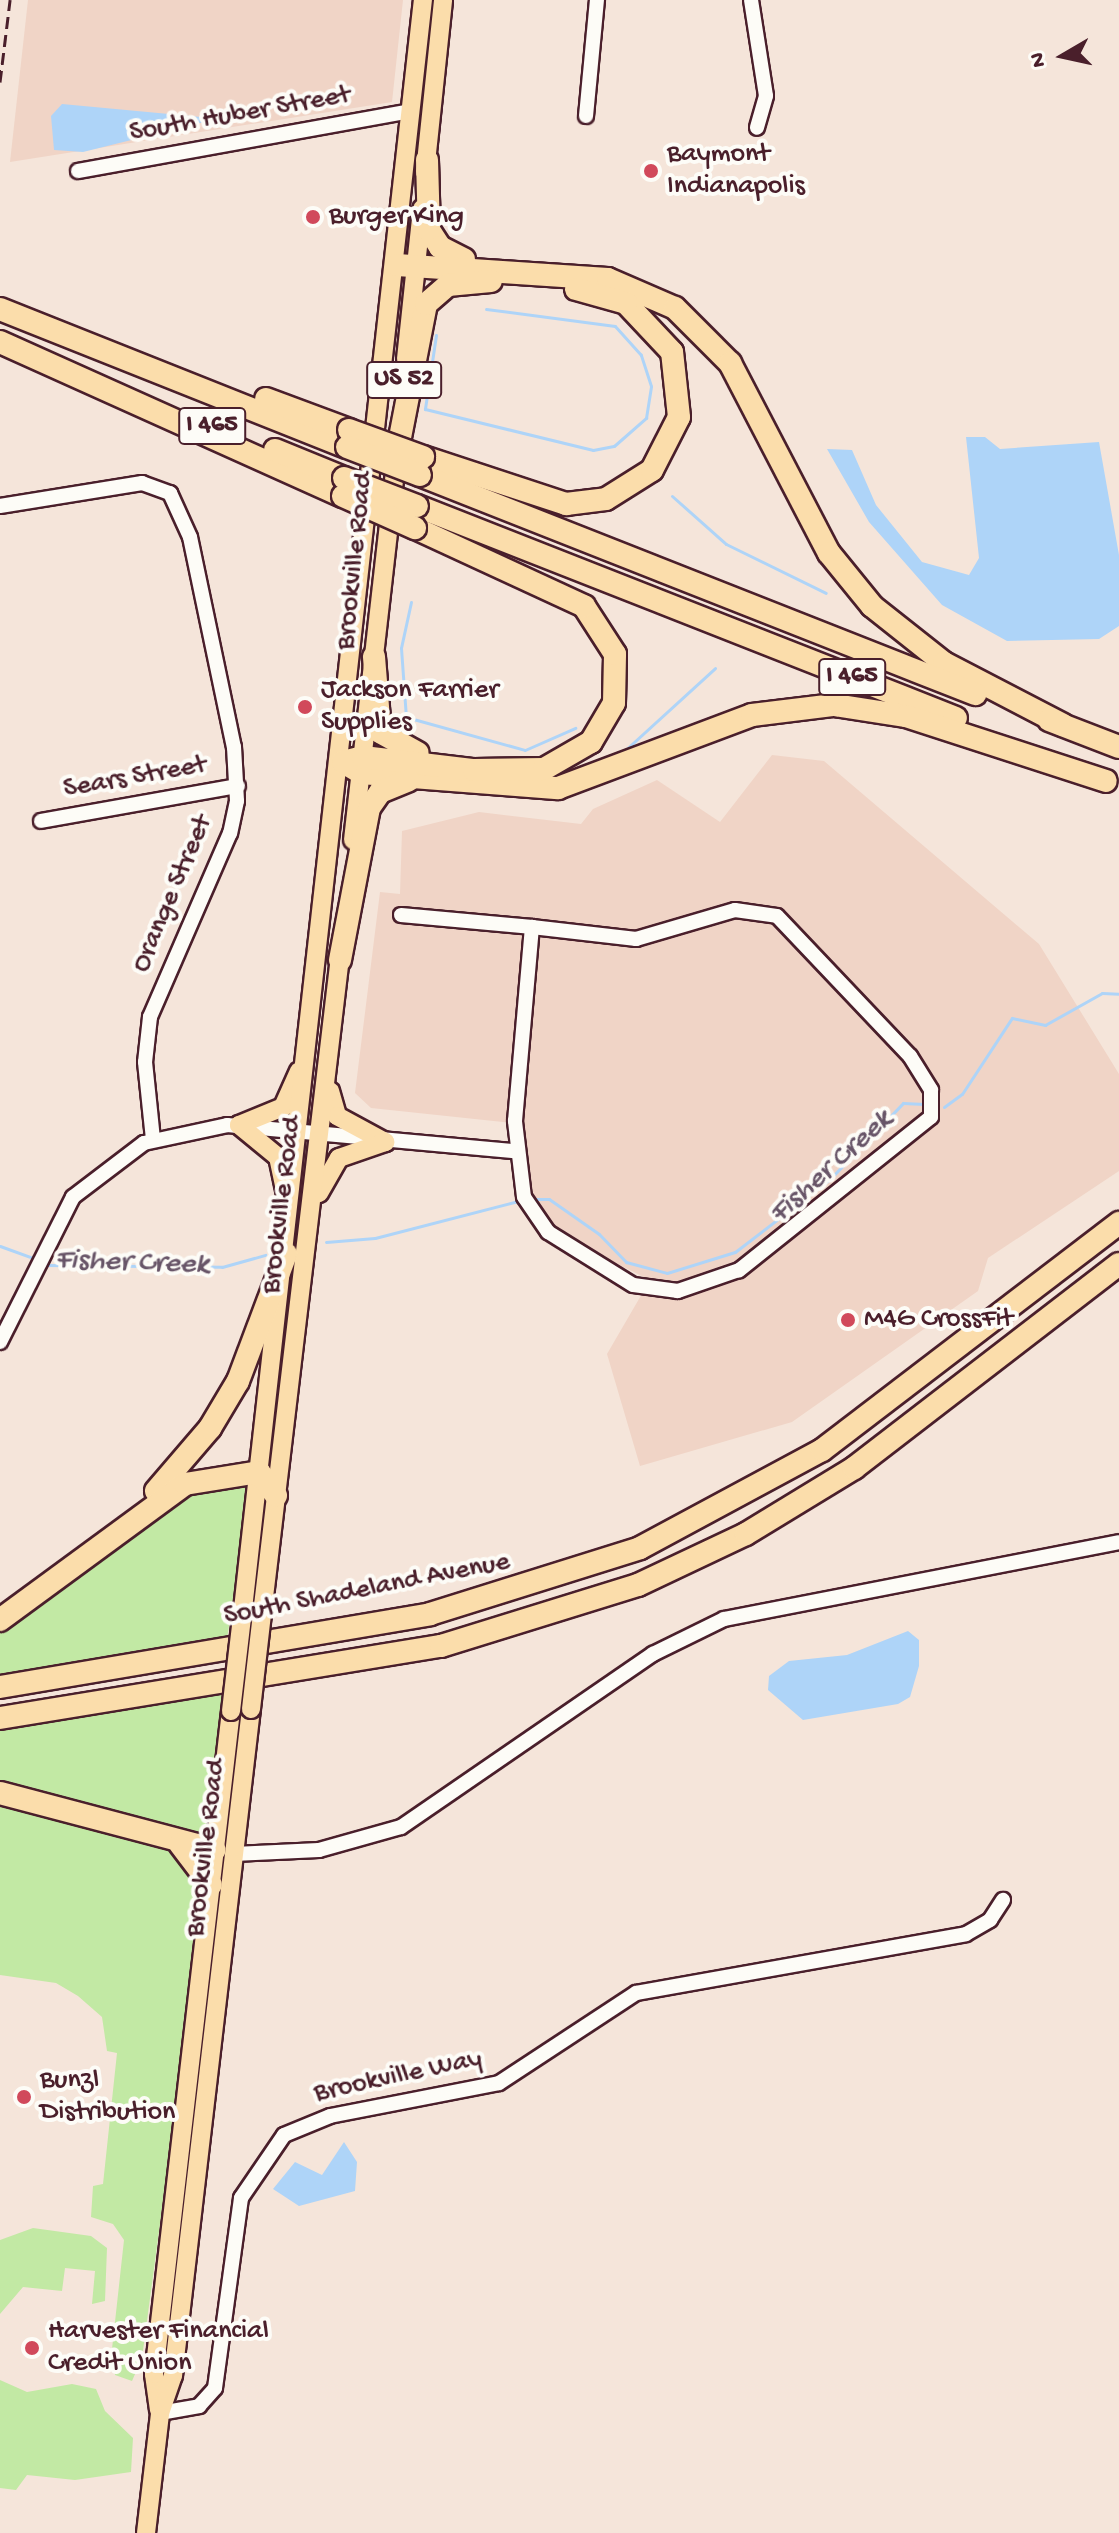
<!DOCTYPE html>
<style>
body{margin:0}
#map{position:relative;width:1119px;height:2533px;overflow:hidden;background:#f5e5da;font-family:"Gochi Hand",sans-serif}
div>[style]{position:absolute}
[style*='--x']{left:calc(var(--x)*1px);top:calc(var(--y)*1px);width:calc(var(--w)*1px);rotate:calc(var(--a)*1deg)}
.built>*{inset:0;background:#f0d4c6}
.green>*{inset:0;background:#c2e9a4}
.water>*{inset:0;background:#aed4f8}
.stream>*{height:3px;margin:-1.5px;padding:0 1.5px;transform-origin:1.5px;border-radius:1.5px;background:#aed4f8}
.roads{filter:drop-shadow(2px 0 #4a1f2b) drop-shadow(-2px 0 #4a1f2b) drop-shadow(0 2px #4a1f2b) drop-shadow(0 -2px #4a1f2b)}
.minor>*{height:14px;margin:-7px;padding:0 7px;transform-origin:7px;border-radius:7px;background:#fdfcf7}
.major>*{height:18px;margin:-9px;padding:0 9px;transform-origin:9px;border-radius:9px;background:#fbddab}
.highway>*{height:22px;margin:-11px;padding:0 11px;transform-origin:11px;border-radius:11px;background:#fbddab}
.rail>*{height:3px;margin-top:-1.5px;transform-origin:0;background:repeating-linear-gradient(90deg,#4a1f2b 0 12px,transparent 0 18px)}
.bridges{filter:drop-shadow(2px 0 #4a1f2b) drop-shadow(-2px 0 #4a1f2b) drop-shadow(0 2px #4a1f2b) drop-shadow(0 -2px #4a1f2b)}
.major-bridge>*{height:18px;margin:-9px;padding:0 9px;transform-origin:9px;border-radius:9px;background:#fbddab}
.highway-bridge>*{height:22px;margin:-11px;padding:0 11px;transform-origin:11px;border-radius:11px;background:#fbddab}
.dots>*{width:22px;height:22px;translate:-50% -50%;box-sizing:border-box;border:4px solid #fdfcf7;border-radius:50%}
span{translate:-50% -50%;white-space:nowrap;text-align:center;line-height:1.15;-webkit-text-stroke:8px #fdfcf7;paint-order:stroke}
.shield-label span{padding:2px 6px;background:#fdfcf7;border:2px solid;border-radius:6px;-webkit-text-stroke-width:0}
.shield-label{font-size:26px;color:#4a1f2b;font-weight:700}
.street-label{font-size:28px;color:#4a1f2b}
.poi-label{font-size:28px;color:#4a1f2b}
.left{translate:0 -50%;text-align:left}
.water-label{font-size:30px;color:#685568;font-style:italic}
.north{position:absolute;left:1023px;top:16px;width:80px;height:80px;-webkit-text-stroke:6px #fdfcf7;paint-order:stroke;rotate:261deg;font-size:22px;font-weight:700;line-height:32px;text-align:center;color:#4a1f2b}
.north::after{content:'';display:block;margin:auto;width:28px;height:36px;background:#4a1f2b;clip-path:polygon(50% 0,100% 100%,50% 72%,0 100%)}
</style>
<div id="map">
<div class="built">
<i style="clip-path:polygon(28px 0,403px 0,392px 102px,10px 162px)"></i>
<i style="clip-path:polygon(772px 755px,824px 761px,1039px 944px,1119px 1074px,1119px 1171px,988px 1258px,978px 1291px,792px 1422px,640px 1466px,607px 1354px,650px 1280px,581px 1246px,540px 1213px,523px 1161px,522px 1124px,371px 1108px,355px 1093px,380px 892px,400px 894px,402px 831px,479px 812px,581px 824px,593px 809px,657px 780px,720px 822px)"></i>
</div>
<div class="green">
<i style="clip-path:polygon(251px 1483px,227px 1639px,0 1679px,0 1631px,181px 1494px)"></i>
<i style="clip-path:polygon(222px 1694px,206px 1839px,0 1789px,0 1731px)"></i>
<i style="clip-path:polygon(0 1800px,170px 1847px,199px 1880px,194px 1971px,142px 2358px,132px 2381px,115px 2375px,112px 2349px,124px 2240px,113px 2224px,91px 2217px,93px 2186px,103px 2184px,117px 2053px,107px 2051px,102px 2017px,78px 1996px,56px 1983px,0 1975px)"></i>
<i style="clip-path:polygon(33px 2228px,91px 2236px,107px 2248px,105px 2301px,92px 2304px,95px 2271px,65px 2268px,62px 2291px,23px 2287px,0 2314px,0 2240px)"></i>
<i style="clip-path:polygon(0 2380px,27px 2392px,72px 2384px,96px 2389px,105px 2411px,133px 2438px,131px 2472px,75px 2480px,27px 2475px,16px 2490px,0 2488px)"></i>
</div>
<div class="water">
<i style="clip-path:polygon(62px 104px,201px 117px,212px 120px,83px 152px,54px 150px,51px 116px)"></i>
<i style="clip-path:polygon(966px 437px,985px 437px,1000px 449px,1099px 442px,1119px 555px,1119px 626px,1099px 639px,1007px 641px,942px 605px,869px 522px,827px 449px,852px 450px,876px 505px,922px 562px,969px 575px,979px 558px)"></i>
<i style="clip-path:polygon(908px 1631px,919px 1640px,919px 1666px,910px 1697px,898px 1704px,803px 1720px,768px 1690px,769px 1676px,789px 1661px,847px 1655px)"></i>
<i style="clip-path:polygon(344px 2142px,357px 2162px,355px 2191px,299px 2206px,273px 2189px,295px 2162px,322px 2175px)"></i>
</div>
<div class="stream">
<i style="--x:436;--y:335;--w:75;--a:98.5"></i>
<i style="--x:425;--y:409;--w:173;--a:13.7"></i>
<i style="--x:593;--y:450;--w:21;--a:-11"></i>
<i style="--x:614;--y:446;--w:43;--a:-41.2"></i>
<i style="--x:646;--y:418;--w:32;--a:-81"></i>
<i style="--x:651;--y:386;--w:33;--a:-108"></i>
<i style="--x:641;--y:355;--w:39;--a:-132"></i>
<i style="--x:615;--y:326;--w:130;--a:-172.5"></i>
<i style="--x:672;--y:496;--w:72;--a:41.6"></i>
<i style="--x:726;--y:544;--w:111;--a:26.1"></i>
<i style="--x:411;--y:602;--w:47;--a:102.3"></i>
<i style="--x:401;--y:648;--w:69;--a:85.9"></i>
<i style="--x:406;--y:717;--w:123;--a:15.5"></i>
<i style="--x:525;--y:750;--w:55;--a:-23.7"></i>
<i style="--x:622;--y:753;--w:126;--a:-42.4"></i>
<i style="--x:944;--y:1107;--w:22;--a:-36"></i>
<i style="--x:962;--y:1094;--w:91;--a:-56.7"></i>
<i style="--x:1012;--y:1018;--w:34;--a:12"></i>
<i style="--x:1045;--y:1025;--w:65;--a:-29.3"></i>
<i style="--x:1102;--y:993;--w:17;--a:3"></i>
<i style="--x:536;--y:1199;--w:13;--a:0"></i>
<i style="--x:549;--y:1199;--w:61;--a:35"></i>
<i style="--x:599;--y:1234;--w:39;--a:46"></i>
<i style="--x:626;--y:1262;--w:42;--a:15"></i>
<i style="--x:667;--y:1273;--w:71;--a:-17.2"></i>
<i style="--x:735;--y:1252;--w:118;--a:-37.5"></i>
<i style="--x:829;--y:1180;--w:107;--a:-46.1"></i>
<i style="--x:903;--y:1103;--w:21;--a:3"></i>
<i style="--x:326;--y:1242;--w:49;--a:-4.7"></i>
<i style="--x:375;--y:1238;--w:148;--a:-14.5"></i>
<i style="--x:0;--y:1246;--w:37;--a:20"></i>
<i style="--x:45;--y:1265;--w:177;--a:0.6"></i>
<i style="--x:222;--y:1267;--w:45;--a:-15.6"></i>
</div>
<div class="roads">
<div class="minor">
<i style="--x:751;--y:0;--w:97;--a:81.1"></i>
<i style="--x:766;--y:96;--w:33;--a:106"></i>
<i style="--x:586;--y:116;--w:117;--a:-84.6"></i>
<i style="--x:78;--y:171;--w:339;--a:-10.2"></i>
<i style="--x:0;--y:506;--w:144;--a:-9.2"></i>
<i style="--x:142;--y:483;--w:30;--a:20"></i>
<i style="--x:170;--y:493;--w:48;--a:65.6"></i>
<i style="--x:190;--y:537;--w:215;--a:78.2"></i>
<i style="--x:234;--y:747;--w:54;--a:86.8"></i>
<i style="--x:237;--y:801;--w:33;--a:102"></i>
<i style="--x:230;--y:833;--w:201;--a:113.5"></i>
<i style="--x:150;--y:1017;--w:45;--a:96.3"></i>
<i style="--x:145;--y:1062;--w:78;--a:84.1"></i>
<i style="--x:41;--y:821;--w:200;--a:-10.1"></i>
<i style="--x:401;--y:915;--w:132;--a:5.2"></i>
<i style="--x:532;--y:927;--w:105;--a:6.6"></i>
<i style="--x:636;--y:939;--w:103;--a:-16.3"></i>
<i style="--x:735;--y:910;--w:42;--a:8.1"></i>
<i style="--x:777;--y:916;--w:193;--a:46.5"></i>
<i style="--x:910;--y:1056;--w:40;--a:58"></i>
<i style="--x:931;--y:1090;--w:27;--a:90"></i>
<i style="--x:931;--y:1117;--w:246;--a:141.4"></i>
<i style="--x:739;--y:1270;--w:65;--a:161"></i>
<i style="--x:678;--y:1291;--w:45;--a:-172.4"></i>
<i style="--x:633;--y:1285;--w:100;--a:-148.1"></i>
<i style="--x:548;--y:1232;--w:42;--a:-124.4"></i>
<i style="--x:524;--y:1197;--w:77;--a:-96.8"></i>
<i style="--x:515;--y:1121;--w:195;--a:-85"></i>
<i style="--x:0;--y:1342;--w:162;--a:-63.3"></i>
<i style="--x:73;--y:1197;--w:89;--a:-37.3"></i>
<i style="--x:144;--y:1143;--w:85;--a:-12.2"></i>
<i style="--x:227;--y:1125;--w:289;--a:5.2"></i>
<i style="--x:234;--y:1854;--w:85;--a:-2.7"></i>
<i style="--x:319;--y:1850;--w:85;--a:-15.7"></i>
<i style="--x:401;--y:1827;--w:306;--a:-34.5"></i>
<i style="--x:653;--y:1654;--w:79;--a:-26.2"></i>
<i style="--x:724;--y:1619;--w:402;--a:-11"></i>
<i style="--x:160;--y:2413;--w:40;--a:-10"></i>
<i style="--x:199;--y:2406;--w:24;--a:-48"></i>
<i style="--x:215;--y:2388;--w:192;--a:-82.2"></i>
<i style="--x:241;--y:2198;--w:76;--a:-55.7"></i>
<i style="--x:284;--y:2135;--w:50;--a:-22.4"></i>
<i style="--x:330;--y:2116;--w:172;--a:-11"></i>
<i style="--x:499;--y:2083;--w:164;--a:-33.3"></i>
<i style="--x:636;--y:1993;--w:335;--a:-10.1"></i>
<i style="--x:966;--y:1934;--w:28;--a:-30"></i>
<i style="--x:990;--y:1920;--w:24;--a:-57"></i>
</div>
<div class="major">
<i style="--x:425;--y:172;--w:173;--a:-84"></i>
<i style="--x:406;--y:359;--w:151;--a:-83.9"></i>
<i style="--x:353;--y:840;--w:390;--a:-83.5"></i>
<i style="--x:330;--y:1091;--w:26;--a:74"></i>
<i style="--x:337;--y:1116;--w:55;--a:28.4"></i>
<i style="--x:239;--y:1125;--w:48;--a:-22.2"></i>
<i style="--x:283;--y:1107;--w:39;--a:-66"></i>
<i style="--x:239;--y:1125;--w:50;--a:39.4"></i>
<i style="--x:278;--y:1157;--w:38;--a:78"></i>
<i style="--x:319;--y:1193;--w:40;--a:-60.3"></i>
<i style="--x:339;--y:1158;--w:49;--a:-19.2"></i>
<i style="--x:262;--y:1614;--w:670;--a:-83.23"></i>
<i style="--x:242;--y:1618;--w:1628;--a:-83.62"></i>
<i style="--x:159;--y:2410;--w:36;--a:-98"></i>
<i style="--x:154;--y:2374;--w:667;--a:-83.38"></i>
<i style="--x:146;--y:2533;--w:121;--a:-83.3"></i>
<i style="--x:160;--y:2413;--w:39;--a:-71"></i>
<i style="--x:173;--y:2376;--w:672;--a:-83.33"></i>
</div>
<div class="highway">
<i style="--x:427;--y:160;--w:70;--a:88.4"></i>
<i style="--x:429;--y:230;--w:20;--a:57"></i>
<i style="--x:440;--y:247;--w:27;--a:27"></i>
<i style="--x:397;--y:265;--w:211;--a:3.8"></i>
<i style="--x:608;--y:279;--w:73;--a:23.4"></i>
<i style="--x:675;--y:308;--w:78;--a:45"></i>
<i style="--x:730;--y:363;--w:214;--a:62.5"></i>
<i style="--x:829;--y:553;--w:68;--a:50.9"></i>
<i style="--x:872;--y:606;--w:92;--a:38.4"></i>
<i style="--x:944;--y:663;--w:134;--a:27.5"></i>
<i style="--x:0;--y:309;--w:373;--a:21.7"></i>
<i style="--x:0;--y:342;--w:376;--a:24.2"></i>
<i style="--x:266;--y:399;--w:89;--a:20.5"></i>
<i style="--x:275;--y:450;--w:74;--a:22.1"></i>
<i style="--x:397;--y:453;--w:152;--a:-79"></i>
<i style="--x:426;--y:304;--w:29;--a:-41"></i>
<i style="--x:448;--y:285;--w:43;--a:-5.3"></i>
<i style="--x:423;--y:457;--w:151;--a:18.2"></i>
<i style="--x:566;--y:504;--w:40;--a:-7.1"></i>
<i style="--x:606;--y:499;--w:54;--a:-32.2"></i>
<i style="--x:652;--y:470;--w:59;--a:-63"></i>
<i style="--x:679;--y:417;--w:65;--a:-96.1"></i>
<i style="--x:672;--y:352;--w:67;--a:-133.2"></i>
<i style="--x:626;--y:303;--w:52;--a:-164.4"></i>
<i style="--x:420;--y:475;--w:597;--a:21.53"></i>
<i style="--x:417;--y:506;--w:579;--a:21.47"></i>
<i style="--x:374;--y:657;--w:75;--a:85.4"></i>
<i style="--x:380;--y:732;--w:43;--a:28.9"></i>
<i style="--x:1049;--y:720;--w:75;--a:21.1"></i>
<i style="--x:343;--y:762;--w:21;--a:31"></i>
<i style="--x:361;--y:773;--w:198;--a:4.4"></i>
<i style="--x:558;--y:788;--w:207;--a:-20.6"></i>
<i style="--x:752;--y:715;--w:83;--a:-7"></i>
<i style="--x:834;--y:705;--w:73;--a:8.7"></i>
<i style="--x:906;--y:716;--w:210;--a:18"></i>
<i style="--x:343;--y:762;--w:21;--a:-14"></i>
<i style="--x:363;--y:757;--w:112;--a:6.7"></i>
<i style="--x:474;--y:770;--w:70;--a:-0.8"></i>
<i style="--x:544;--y:769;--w:54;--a:-29.9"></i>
<i style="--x:591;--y:742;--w:45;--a:-59.5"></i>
<i style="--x:614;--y:703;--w:49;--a:-88.8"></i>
<i style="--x:615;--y:654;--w:57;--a:-122.9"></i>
<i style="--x:584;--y:606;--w:186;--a:-155.2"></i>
<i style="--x:340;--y:960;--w:155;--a:-79.2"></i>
<i style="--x:369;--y:808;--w:19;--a:-55"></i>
<i style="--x:380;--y:792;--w:31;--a:-22"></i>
<i style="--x:156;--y:1491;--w:83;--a:-49.4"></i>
<i style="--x:210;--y:1428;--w:55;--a:-59.2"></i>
<i style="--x:238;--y:1381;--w:136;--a:-69.3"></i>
<i style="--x:0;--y:1620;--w:230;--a:-36.3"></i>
<i style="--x:185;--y:1484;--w:75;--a:-9.2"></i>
<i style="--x:259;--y:1472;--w:29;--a:54"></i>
<i style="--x:0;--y:1687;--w:436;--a:-9.6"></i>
<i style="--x:430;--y:1614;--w:220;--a:-17.4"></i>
<i style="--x:640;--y:1548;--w:207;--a:-28.3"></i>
<i style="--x:822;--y:1450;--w:374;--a:-37.4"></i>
<i style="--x:0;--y:1718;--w:447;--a:-9.3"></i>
<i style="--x:441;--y:1646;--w:206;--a:-17.2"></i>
<i style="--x:638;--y:1585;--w:119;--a:-25.3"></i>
<i style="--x:746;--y:1534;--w:127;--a:-31.4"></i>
<i style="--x:854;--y:1468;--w:334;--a:-37.6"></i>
<i style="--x:0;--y:1793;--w:222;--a:14.8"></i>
<i style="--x:180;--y:1844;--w:51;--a:52.9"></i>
</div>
</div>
<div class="rail">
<i style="--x:0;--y:82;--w:83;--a:-83"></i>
</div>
<div class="bridges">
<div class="major-bridge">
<i style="--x:251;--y:1709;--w:96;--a:-83.4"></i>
<i style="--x:231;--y:1711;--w:94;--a:-83.3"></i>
</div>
<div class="highway-bridge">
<i style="--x:349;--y:430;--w:79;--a:20"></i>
<i style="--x:347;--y:447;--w:78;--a:21"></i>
<i style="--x:344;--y:478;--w:78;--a:21"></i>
<i style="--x:343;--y:496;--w:79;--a:24"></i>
</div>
</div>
<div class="dots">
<i style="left:651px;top:171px;background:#d1495b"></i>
<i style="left:313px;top:217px;background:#d1495b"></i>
<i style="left:305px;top:707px;background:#d1495b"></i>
<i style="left:848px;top:1320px;background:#d1495b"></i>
<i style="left:24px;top:2097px;background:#d1495b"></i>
<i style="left:32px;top:2348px;background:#d1495b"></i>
</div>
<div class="shield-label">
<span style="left:404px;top:380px">US 52</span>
<span style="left:212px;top:426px">I 465</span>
<span style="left:852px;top:677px">I 465</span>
</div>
<div class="street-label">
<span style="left:240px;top:115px;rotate:-10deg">South Huber Street</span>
<span style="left:356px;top:561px;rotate:-84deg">Brookville Road</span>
<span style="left:135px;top:778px;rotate:-10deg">Sears Street</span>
<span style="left:173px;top:894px;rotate:-67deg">Orange Street</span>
<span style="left:283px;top:1205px;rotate:-83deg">Brookville Road</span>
<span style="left:367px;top:1590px;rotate:-11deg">South Shadeland Avenue</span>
<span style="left:207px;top:1848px;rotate:-83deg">Brookville Road</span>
<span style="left:398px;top:2077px;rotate:-12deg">Brookville Way</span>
</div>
<div class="poi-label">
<span class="left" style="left:667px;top:171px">Baymont<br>Indianapolis</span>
<span class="left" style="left:329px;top:217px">Burger King</span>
<span class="left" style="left:321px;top:707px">Jackson Farrier<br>Supplies</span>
<span class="left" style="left:864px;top:1320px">M4G CrossFit</span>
<span class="left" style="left:40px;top:2097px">Bunzl<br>Distribution</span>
<span class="left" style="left:48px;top:2348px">Harvester Financial<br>Credit Union</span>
</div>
<div class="water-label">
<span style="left:832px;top:1168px;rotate:-42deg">Fisher Creek</span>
<span style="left:132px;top:1264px;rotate:2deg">Fisher Creek</span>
</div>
<div class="north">N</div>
</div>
